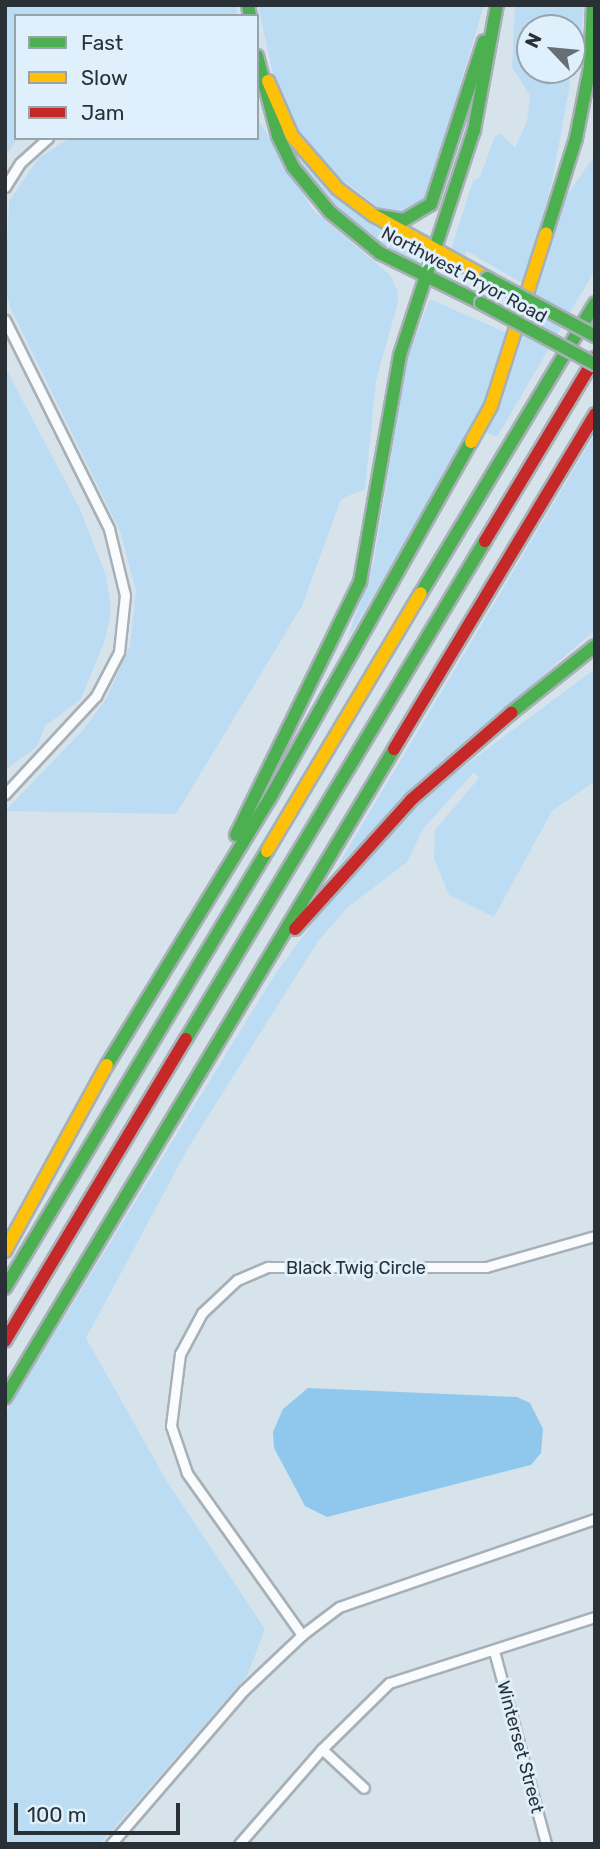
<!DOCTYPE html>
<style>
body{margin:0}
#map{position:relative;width:600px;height:1849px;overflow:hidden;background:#d7e3eb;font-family:Rubik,sans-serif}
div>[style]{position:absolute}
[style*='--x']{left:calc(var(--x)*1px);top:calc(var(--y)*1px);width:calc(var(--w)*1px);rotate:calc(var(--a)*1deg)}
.green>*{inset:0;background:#bcdcf3}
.water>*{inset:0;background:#90c8ed}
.roads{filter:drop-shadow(2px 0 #a7b0b6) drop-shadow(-2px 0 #a7b0b6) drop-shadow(0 2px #a7b0b6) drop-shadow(0 -2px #a7b0b6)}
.street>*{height:9px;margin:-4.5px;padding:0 4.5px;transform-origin:4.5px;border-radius:4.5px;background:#f9fbfc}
.fast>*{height:12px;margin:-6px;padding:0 6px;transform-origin:6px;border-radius:6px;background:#4caf50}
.slow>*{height:12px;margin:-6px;padding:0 6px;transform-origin:6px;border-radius:6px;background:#ffc107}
.jam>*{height:12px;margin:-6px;padding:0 6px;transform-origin:6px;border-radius:6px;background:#c62828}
.bridges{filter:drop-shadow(2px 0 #a7b0b6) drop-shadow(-2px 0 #a7b0b6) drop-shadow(0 2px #a7b0b6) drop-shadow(0 -2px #a7b0b6)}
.fast-bridge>*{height:12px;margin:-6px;padding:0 6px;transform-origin:6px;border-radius:6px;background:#4caf50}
span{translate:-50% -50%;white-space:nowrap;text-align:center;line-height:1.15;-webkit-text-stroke:6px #dff0fc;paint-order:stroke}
.street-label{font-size:18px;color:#293137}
.frame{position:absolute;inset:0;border:7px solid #293137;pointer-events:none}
.legend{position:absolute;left:14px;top:14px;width:245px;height:126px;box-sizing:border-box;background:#dff0fc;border:2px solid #96a4ad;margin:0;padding:9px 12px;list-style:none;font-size:21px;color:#293137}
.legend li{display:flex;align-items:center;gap:14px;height:35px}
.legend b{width:35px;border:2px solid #96a4ad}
.north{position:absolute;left:516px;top:14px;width:70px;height:70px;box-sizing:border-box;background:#dff0fc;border:2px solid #96a4ad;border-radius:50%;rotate:296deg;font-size:19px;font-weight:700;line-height:28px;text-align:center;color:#293137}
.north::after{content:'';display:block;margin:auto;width:24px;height:32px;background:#666f76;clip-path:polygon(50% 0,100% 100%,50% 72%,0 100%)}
.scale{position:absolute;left:14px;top:1803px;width:166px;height:32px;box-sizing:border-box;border:4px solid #293137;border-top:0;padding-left:9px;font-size:21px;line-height:24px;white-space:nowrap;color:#293137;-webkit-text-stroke:5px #dff0fc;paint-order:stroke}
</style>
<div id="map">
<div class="green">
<i style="clip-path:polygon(5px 5px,236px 5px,237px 12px,237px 16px,16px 16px,18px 138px,5px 157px)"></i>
<i style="clip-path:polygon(258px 5px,484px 5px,425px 202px,401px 213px,381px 209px,321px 164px,303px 140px,275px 83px)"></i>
<i style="clip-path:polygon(515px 5px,584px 5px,580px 51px,572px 52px,572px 28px,530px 28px,530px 70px,566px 70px,570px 84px,552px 182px,524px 284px,467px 251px,464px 255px,451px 249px,473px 181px,480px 177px,495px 136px,501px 134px,515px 148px,527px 121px,530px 96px,512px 67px)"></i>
<i style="clip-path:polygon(257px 118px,313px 210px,390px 275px,397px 290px,398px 302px,376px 381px,365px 489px,341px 499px,302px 606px,176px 814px,5px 811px,84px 729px,106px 699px,130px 646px,136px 591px,120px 531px,11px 309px,5px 289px,9px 201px,39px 158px,70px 138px,257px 138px)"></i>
<i style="clip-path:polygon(277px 121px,309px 168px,337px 197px,365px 219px,419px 249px,416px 264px,384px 248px,335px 211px,307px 177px)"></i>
<i style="clip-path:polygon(595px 155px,595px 270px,497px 437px,485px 432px,513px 367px,562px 202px)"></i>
<i style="clip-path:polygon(430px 299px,509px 334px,486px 399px,462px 448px,347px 640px,373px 565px,408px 356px)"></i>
<i style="clip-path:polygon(5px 367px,80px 509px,106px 576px,111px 610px,105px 640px,81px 699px,45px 726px,37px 747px,5px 770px)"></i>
<i style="clip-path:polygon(595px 434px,595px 630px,432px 772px,337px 867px)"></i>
<i style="clip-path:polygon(595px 669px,595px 781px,552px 811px,494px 917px,449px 895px,434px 858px,435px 830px,479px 778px,474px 772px,423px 829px,407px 862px,348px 907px,318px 941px,187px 1150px,86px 1338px,166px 1480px,265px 1629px,247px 1676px,100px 1844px,5px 1844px,5px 1414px,274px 976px,323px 909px,373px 848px,432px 790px)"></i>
</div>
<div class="water">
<i style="clip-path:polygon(308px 1388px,517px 1397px,530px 1403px,543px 1429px,541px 1453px,531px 1465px,327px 1517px,305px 1506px,274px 1448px,273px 1432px,283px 1409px)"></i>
</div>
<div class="roads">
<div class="street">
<i style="--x:5;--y:187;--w:28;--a:-58"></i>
<i style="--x:20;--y:163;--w:38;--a:-42"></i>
<i style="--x:5;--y:320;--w:233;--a:63.5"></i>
<i style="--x:109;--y:529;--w:68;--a:76.4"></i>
<i style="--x:125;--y:595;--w:57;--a:96"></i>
<i style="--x:119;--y:652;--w:50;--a:117.6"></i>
<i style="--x:96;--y:696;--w:134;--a:132.9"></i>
<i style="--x:302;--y:1635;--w:199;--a:-125.4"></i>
<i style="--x:187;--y:1473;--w:50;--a:-108.8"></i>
<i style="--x:171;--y:1426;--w:73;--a:-82.9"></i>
<i style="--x:180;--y:1354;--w:47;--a:-61.8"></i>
<i style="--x:202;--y:1313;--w:48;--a:-43.3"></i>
<i style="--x:237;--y:1280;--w:34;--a:-23"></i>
<i style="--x:268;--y:1267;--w:218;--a:0"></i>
<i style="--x:486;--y:1267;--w:113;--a:-15.9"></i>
<i style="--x:494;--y:1651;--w:200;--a:74.9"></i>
<i style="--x:322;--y:1749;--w:57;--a:42.9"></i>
<i style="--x:111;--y:1844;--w:202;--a:-49.2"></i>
<i style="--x:243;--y:1691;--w:81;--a:-43.5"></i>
<i style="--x:302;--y:1635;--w:46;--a:-37.1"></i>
<i style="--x:339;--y:1607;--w:271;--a:-19"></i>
<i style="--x:239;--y:1844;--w:126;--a:-48.9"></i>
<i style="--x:322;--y:1749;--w:94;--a:-44.6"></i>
<i style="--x:389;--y:1683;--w:216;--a:-17.8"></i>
</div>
<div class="fast">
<i style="--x:248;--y:5;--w:11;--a:80"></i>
<i style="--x:257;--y:56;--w:83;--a:75.3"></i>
<i style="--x:278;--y:136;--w:34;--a:64"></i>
<i style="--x:293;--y:167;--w:58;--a:50.6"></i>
<i style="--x:330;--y:212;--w:65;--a:39.4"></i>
<i style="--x:380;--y:253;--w:113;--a:26.3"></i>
<i style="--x:373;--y:215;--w:31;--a:9"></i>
<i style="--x:404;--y:220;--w:31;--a:-31"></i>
<i style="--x:431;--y:204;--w:171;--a:-72"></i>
<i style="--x:546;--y:234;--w:101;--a:-72.6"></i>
<i style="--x:576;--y:138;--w:72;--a:-78.8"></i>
<i style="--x:590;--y:67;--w:62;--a:-87.2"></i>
<i style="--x:421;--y:593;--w:338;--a:-59"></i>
<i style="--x:511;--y:713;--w:107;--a:-38.6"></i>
<i style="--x:236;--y:835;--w:282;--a:-63.9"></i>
<i style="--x:360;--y:582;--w:230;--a:-80"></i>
<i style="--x:400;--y:355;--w:237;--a:-71.8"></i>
<i style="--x:474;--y:130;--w:127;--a:-79.6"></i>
<i style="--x:186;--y:1039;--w:581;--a:-59.02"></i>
<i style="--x:107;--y:1065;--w:311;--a:-58.6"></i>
<i style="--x:269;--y:800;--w:411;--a:-60.6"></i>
<i style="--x:5;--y:1288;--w:510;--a:-59.06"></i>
<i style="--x:5;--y:1398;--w:757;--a:-59.06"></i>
</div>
<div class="slow">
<i style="--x:268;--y:81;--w:60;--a:66.4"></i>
<i style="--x:292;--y:136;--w:70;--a:49"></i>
<i style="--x:338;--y:189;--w:44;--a:36.6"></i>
<i style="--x:373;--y:215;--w:130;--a:28.9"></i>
<i style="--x:471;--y:442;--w:41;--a:-60.9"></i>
<i style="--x:491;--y:406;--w:181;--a:-72.3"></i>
<i style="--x:267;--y:851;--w:300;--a:-59.2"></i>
<i style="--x:5;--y:1251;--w:212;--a:-61.3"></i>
</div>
<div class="jam">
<i style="--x:485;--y:541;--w:214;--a:-59"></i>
<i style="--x:394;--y:749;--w:391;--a:-59"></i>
<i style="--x:295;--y:929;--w:173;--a:-48"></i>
<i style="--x:411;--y:800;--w:133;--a:-41"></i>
<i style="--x:5;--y:1341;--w:352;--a:-59.1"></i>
</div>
</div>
<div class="bridges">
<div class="fast-bridge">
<i style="--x:487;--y:278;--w:123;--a:28.2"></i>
<i style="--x:481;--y:303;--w:129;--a:28.2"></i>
</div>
</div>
<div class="street-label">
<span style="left:464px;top:275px;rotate:28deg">Northwest Pryor Road</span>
<span style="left:356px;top:1268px">Black Twig Circle</span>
<span style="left:520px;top:1747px;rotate:75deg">Winterset Street</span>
</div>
<div class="frame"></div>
<ul class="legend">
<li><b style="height:9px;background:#4caf50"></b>Fast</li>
<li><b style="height:9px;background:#ffc107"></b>Slow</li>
<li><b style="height:9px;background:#c62828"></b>Jam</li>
</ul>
<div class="north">N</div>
<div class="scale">100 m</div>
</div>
